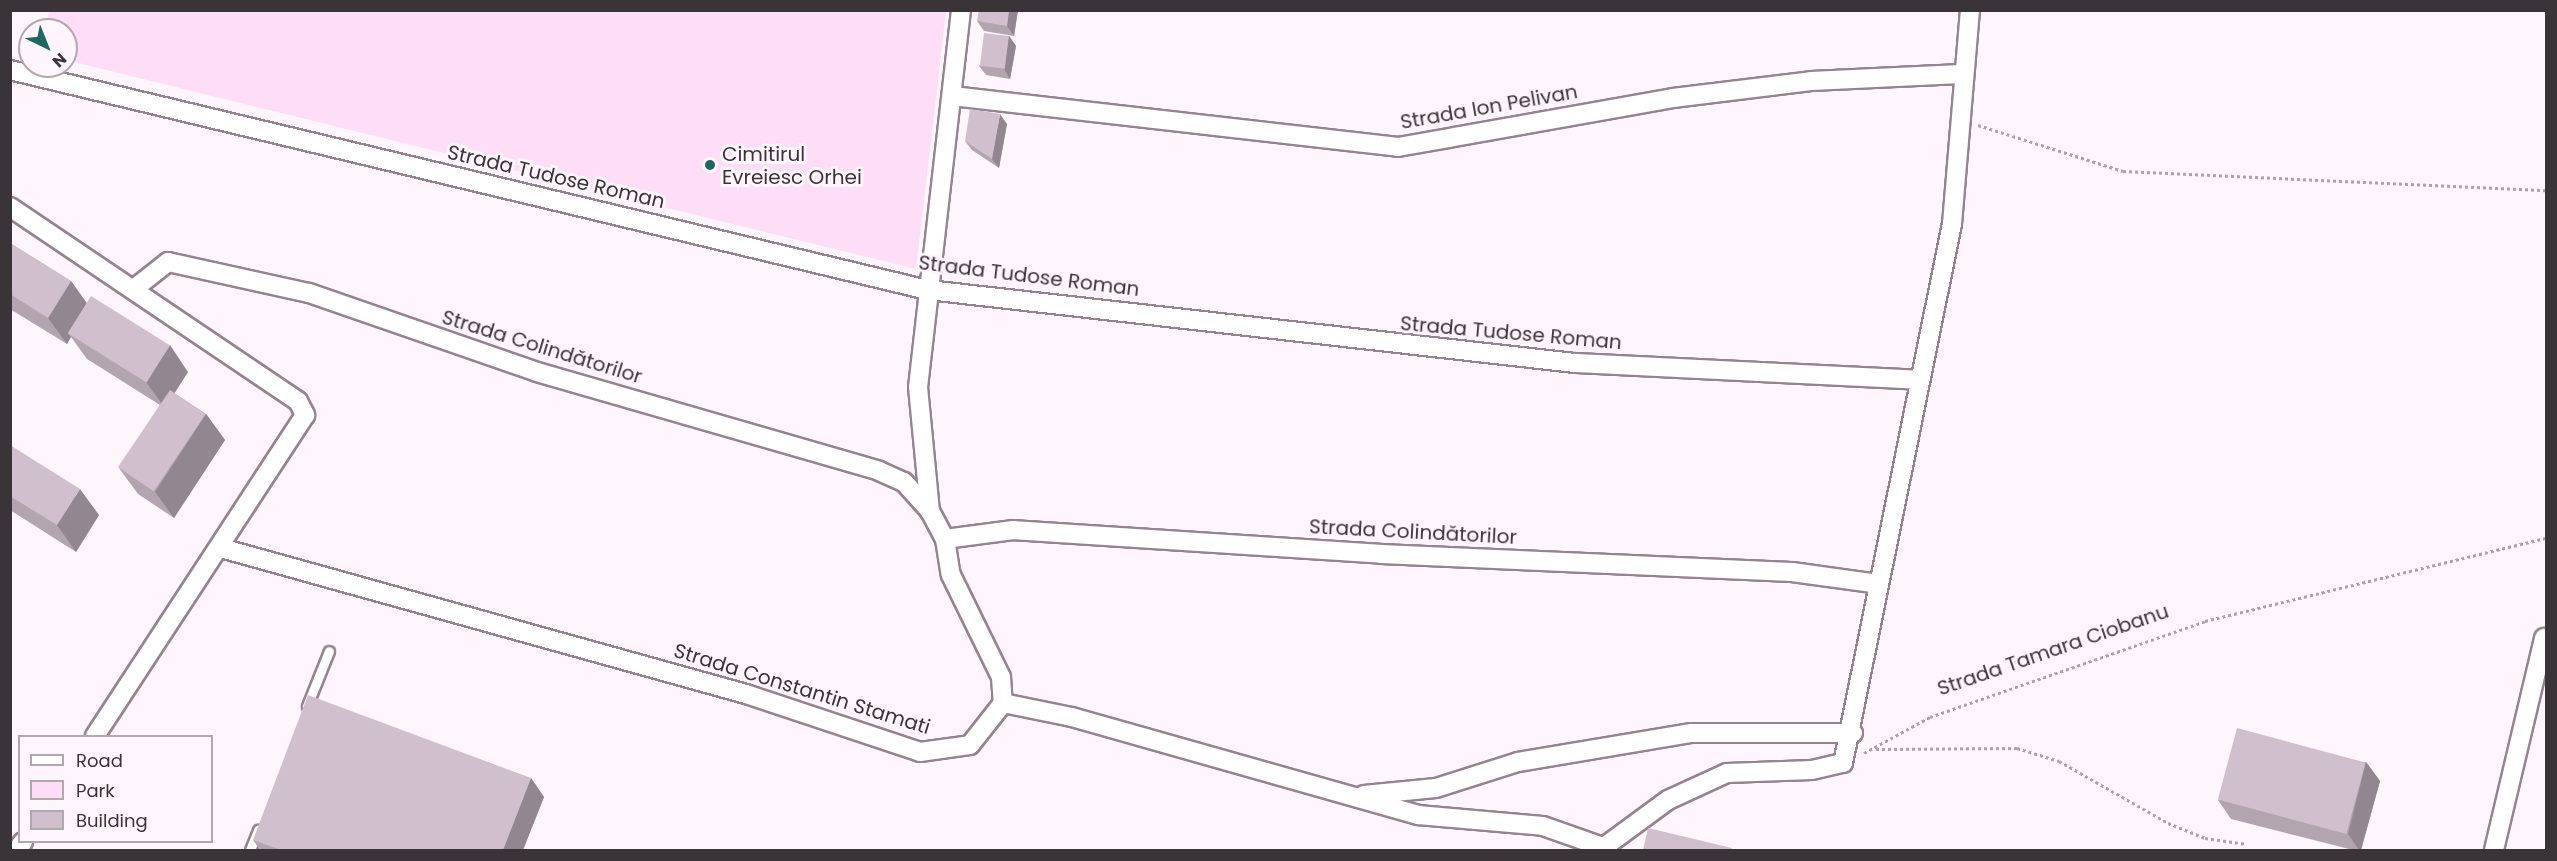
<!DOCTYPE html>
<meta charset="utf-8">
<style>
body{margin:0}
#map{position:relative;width:2557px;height:861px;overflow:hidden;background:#fff5fc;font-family:Poppins,sans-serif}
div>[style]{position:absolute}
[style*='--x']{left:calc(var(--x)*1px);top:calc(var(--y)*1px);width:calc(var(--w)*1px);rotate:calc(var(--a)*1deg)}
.green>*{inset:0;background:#feddf7}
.path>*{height:3px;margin-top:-1.5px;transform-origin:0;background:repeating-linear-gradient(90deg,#aba3a9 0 3px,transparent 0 6px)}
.roads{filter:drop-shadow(2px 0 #93848f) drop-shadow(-2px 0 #93848f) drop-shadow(0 2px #93848f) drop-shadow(0 -2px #93848f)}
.service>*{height:9px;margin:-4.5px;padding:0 4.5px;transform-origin:4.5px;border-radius:4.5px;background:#fff}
.minor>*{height:18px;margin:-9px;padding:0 9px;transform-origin:9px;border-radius:9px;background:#fff}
.wall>*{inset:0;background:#b3a5b0}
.shaded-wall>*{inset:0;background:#928690}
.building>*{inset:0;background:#d0c0cd;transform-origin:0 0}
.dots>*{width:16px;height:16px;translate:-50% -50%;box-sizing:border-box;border:3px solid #fff5fc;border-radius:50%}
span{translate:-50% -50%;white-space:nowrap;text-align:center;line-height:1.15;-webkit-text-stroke:6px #fff5fc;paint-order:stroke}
.street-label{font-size:20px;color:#3a3439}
.poi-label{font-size:20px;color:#3a3439}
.left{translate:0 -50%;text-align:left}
.frame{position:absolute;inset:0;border:12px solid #3a3439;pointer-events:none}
.legend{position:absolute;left:18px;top:735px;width:195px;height:108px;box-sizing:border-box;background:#fff5fc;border:2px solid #b0a8ae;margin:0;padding:8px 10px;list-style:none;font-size:18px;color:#3a3439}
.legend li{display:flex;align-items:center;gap:12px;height:30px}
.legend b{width:30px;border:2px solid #b0a8ae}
.north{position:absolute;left:18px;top:18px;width:60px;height:60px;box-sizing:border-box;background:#fff5fc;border:2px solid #b0a8ae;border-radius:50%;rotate:137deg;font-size:16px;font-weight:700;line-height:24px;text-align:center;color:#3a3439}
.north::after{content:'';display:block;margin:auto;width:21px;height:27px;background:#1f6860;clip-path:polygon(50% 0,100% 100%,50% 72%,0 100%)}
</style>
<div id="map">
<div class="green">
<i style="clip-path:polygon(49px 11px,946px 11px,916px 269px,66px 60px,66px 30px,45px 30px)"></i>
</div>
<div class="path">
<i style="--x:1978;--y:125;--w:152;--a:17.6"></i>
<i style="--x:2123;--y:171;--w:423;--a:2.6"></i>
<i style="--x:1876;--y:749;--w:141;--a:-0.4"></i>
<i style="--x:2017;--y:748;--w:44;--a:17.2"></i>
<i style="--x:2059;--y:761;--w:125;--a:29.6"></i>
<i style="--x:2168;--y:823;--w:40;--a:22"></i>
<i style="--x:2205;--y:838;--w:42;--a:8.1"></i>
<i style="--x:1864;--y:753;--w:75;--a:-28.6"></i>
<i style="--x:1930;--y:717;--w:291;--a:-19.2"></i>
<i style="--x:2205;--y:621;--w:351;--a:-13.7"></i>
</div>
<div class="roads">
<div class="service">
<i style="--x:307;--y:706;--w:59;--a:-68.2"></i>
<i style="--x:250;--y:850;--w:22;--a:-68"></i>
</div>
<div class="minor">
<i style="--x:961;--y:10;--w:379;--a:96.5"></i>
<i style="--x:918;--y:387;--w:125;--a:84.5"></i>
<i style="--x:930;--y:511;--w:32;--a:62"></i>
<i style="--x:945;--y:539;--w:36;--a:81"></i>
<i style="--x:951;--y:575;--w:114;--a:63.9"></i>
<i style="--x:1001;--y:677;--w:26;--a:86"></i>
<i style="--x:10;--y:70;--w:944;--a:13.48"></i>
<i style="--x:928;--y:290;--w:651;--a:6.44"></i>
<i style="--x:1575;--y:363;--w:345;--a:2.8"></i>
<i style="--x:952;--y:96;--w:449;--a:6.5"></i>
<i style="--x:1398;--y:147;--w:279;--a:-10.1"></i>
<i style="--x:1673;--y:98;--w:139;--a:-7"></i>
<i style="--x:1811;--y:81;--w:150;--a:-2.7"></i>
<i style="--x:10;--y:207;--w:347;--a:34"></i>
<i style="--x:298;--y:401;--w:16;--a:63"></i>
<i style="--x:305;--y:415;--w:384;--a:123.2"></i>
<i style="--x:135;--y:288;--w:42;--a:-38.2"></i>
<i style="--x:168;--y:262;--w:144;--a:12.4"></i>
<i style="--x:309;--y:293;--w:241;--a:19.1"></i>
<i style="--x:537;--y:372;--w:356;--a:16.1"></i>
<i style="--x:879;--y:471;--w:27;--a:24"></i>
<i style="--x:904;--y:482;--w:39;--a:48"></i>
<i style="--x:945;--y:539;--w:69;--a:-7.5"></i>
<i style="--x:1013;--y:530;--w:369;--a:3.7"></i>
<i style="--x:1381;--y:554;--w:411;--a:2.5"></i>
<i style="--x:1792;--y:572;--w:87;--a:7.9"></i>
<i style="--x:221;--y:548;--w:545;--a:15.54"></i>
<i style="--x:746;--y:694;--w:183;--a:18.4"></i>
<i style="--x:920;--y:752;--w:50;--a:-8"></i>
<i style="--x:970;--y:745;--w:53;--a:-51.8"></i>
<i style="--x:1003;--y:703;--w:70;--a:11.5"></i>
<i style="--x:1072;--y:717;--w:360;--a:15.8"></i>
<i style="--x:1418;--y:815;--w:125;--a:5"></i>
<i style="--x:1543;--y:826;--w:64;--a:19.3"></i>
<i style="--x:1364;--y:795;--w:72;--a:-5.6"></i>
<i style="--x:1436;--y:788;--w:86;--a:-17.6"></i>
<i style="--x:1518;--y:762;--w:176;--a:-9.5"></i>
<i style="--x:1692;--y:733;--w:161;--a:0"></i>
<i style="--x:17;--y:850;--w:10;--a:-53"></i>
<i style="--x:1600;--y:850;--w:84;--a:-36.3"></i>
<i style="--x:1668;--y:800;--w:65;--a:-24.6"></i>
<i style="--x:1727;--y:773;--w:85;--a:-2"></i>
<i style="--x:1812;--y:770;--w:32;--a:-13"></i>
<i style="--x:1843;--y:763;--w:550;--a:-78.57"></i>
<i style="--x:1952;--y:224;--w:215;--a:-85.2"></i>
<i style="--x:2494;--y:850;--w:218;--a:-76.7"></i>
</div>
</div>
<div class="wall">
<i style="clip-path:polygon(1018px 10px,1014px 36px,984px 31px,977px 21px)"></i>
<i style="clip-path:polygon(1009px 36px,1016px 46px,1010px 79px,986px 75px,979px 66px)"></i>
<i style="clip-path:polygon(1007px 124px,999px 168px,972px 150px,965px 141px)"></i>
<i style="clip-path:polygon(10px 243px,71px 281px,87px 303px,188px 372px,174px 393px,206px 414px,225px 440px,174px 518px,138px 494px,119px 468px,160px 405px,87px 359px,71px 337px,67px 344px,10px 309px)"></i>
<i style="clip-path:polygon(10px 445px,99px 515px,76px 552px,10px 510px)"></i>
<i style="clip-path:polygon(2366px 762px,2380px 781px,2361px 850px,2353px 850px,2231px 819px,2218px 800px)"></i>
<i style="clip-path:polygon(531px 778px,544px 797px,523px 850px,260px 850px,253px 840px)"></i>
</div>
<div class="shaded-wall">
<i style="clip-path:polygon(1009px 10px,1018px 10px,1014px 36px,1007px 26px)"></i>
<i style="clip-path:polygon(1009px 36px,1016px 46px,1010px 79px,1004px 69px)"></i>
<i style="clip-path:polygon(1000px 114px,1007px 124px,999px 168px,992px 159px)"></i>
<i style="clip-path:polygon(71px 281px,90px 308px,68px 333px,71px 337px,67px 344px,48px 318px)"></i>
<i style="clip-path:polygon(170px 345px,188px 372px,165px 408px,146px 382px)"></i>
<i style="clip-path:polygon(206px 414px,225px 440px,174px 518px,155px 492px)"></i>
<i style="clip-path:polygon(80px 489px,99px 515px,76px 552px,57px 525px)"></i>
<i style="clip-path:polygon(2366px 762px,2380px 781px,2361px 850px,2359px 850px,2348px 834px)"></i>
<i style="clip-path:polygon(531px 778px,544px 797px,523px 850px,503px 850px)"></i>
</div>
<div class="building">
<i style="clip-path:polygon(979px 10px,1009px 10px,1007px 26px,977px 21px)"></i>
<i style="left:984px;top:33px;width:25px;height:33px;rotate:7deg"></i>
<i style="clip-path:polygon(970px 109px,1000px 114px,992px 159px,965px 141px)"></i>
<i style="clip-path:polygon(10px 243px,71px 281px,48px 318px,10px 294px)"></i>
<i style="left:91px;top:296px;width:93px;height:44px;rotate:32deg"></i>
<i style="left:170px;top:390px;width:43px;height:93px;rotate:34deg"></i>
<i style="clip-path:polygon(10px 445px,80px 489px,57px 525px,10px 496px)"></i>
<i style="clip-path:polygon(308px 695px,531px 778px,503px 850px,281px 850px,253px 840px)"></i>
<i style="left:2237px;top:728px;width:133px;height:74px;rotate:15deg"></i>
<i style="clip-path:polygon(1648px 828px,1732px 848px,1731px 850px,1643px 850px)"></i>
</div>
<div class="dots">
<i style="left:710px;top:165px;background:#1f6860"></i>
</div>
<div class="street-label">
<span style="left:1489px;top:107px;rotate:-10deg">Strada Ion Pelivan</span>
<span style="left:556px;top:177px;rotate:13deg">Strada Tudose Roman</span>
<span style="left:1029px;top:276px;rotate:7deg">Strada Tudose Roman</span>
<span style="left:1511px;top:333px;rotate:5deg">Strada Tudose Roman</span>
<span style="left:542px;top:347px;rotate:17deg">Strada Colindătorilor</span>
<span style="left:1413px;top:532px;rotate:3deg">Strada Colindătorilor</span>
<span style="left:2053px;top:650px;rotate:-19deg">Strada Tamara Ciobanu</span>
<span style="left:802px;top:689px;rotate:17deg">Strada Constantin Stamati</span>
</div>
<div class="poi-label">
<span class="left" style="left:722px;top:166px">Cimitirul<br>Evreiesc Orhei</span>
</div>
<div class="frame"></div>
<ul class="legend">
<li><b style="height:8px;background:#fff"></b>Road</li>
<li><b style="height:16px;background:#feddf7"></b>Park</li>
<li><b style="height:16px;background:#d0c0cd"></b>Building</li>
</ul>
<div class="north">N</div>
</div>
